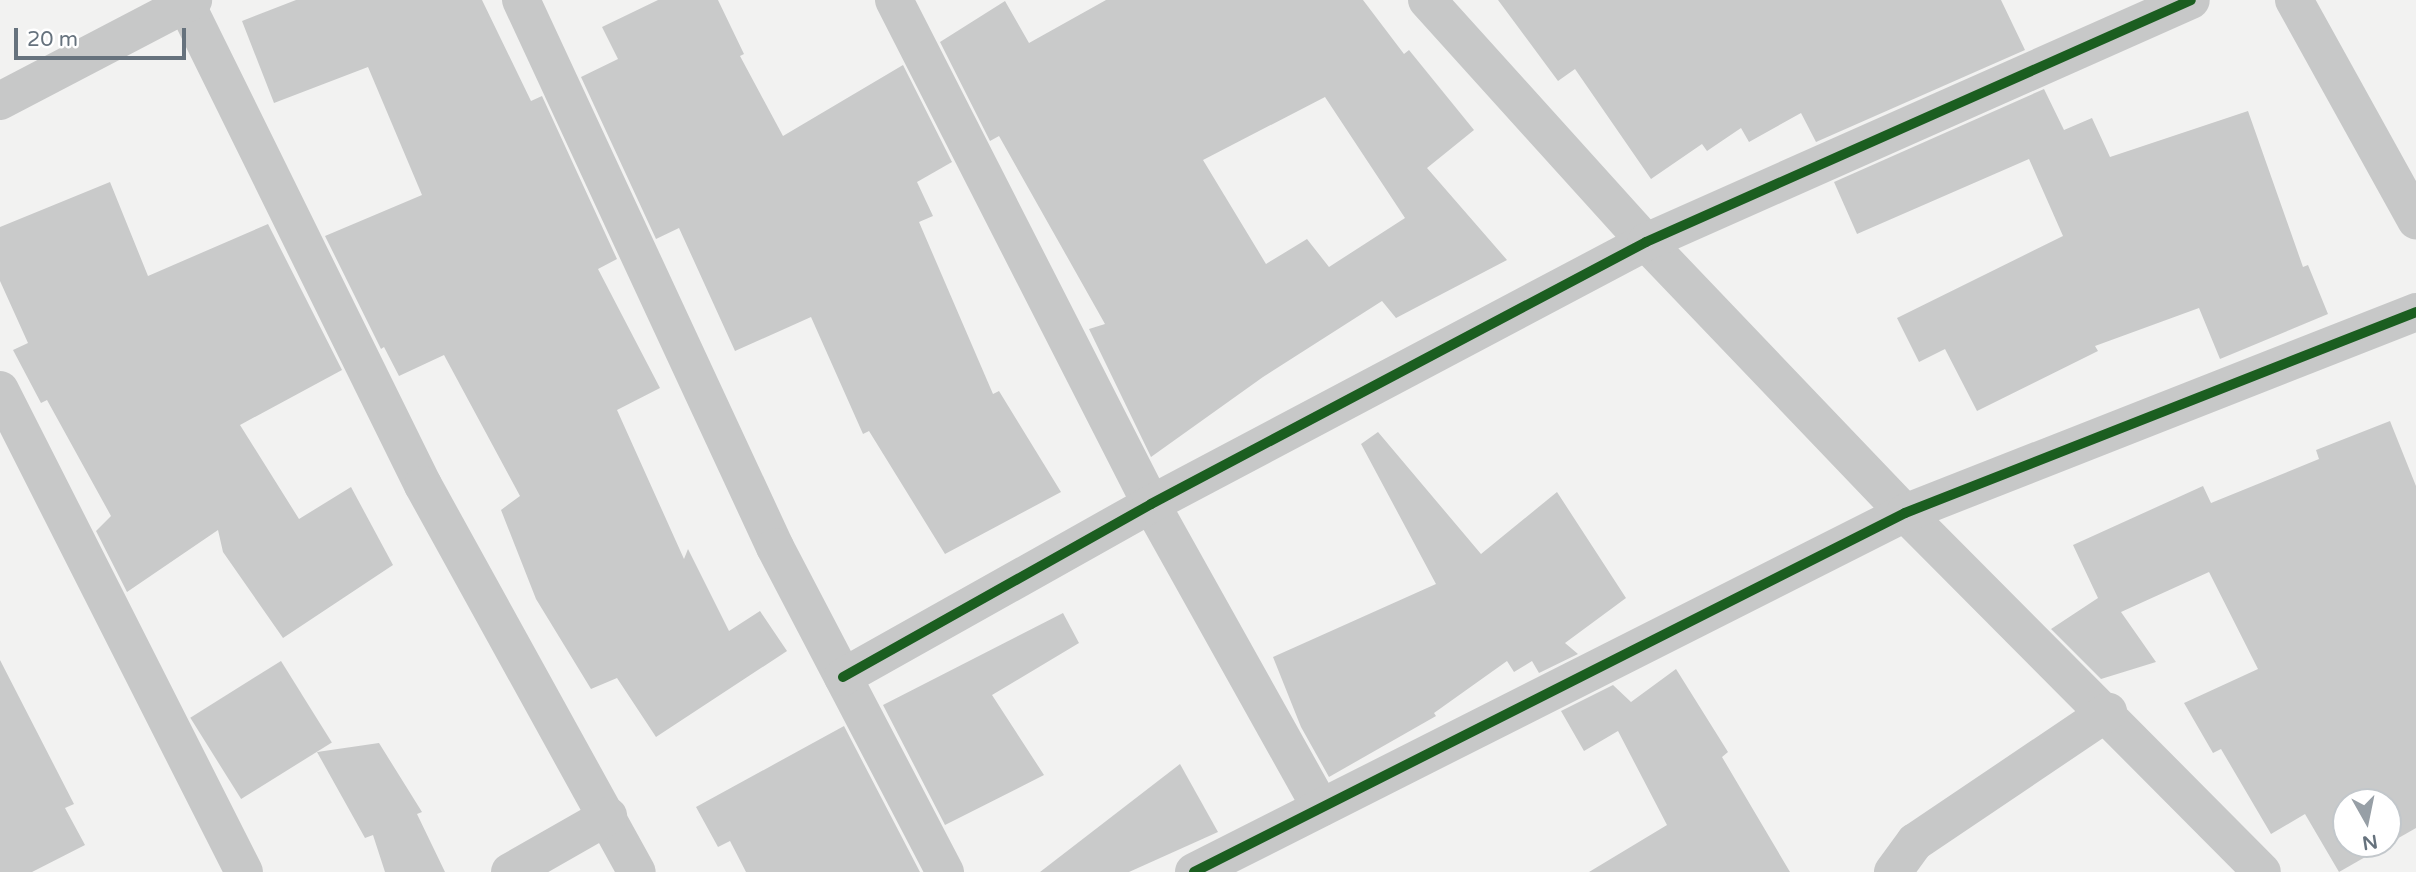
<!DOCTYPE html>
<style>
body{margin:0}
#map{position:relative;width:2416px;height:872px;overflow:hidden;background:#f2f2f1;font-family:"Varela Round",sans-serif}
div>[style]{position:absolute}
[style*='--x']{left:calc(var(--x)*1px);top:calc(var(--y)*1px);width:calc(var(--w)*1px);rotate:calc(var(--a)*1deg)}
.building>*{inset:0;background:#c9caca;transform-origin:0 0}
.minor>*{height:38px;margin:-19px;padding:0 19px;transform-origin:19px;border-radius:19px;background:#c7c8c8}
.tertiary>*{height:38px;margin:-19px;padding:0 19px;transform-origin:19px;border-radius:19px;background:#c7c8c8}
.cycleway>*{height:10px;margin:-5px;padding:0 5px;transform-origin:5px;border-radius:5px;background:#1b5e20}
span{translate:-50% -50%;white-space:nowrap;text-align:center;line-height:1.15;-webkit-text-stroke:7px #fff;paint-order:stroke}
.north{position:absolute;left:2332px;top:788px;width:70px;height:70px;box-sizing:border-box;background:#fff;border:2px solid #c2c7cb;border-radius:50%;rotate:171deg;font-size:19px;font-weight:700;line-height:28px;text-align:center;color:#66727d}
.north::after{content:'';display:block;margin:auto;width:24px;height:32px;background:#979fa6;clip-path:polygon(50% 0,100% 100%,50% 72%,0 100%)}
.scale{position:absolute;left:14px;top:28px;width:172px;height:32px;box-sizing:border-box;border:4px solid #66727d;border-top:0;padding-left:9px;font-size:21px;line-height:24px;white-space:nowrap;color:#66727d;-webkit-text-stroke:5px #fff;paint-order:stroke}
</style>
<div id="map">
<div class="building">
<i style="clip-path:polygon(296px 0,482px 0,531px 101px,542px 96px,617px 259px,598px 269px,660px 388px,617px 410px,684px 559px,688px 549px,729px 631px,760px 611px,787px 651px,656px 737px,617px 678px,591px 689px,536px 599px,501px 510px,520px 496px,444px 355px,399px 376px,384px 347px,381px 349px,325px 236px,422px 195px,368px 67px,274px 103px,242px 21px)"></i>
<i style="clip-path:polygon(658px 0,718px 0,744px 54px,740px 56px,783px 136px,903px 65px,952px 162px,917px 182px,933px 216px,919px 222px,993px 394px,999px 391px,1061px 492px,945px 554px,869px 431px,863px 434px,811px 317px,735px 351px,679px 228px,656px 239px,581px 77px,618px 59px,602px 27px)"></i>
<i style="clip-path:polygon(evenodd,1106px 0,1363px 0,1404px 54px,1409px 50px,1474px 130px,1427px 168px,1507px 260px,1396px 318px,1382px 301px,1263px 377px,1151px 457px,1089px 329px,1105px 324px,999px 136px,990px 141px,940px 42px,1005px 1px,1029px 43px,1106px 0,1325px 97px,1405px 218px,1329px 267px,1307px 239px,1266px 264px,1203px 160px,1325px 97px)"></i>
<i style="clip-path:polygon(1498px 0,2001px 0,2025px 50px,1816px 142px,1801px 113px,1749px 142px,1741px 128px,1707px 151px,1702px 144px,1651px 179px,1575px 69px,1558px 81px)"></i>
<i style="clip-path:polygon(2044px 89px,2064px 130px,2092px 118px,2110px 157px,2248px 111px,2303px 267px,2308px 265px,2328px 314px,2220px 359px,2199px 308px,2095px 346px,2098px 351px,1977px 411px,1945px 349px,1919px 362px,1897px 318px,2063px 236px,2029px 159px,1857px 234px,1834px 182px)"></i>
<i style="clip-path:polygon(110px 182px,148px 276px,268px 224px,342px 370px,240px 425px,299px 519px,351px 487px,393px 565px,283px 638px,223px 552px,218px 530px,127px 592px,96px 531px,111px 516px,47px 400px,41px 403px,13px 350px,28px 343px,0 281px,0 227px)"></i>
<i style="clip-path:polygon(2390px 421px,2416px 486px,2416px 828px,2388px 844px,2388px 802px,2346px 802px,2346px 844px,2388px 844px,2339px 872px,2305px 814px,2271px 834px,2221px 749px,2213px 753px,2184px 703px,2258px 669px,2209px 572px,2121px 612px,2156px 662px,2101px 679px,2051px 629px,2098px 598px,2073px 545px,2203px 486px,2211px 503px,2319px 459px,2316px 450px)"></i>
<i style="clip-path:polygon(1378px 432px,1481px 554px,1557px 492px,1626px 598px,1565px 643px,1578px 654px,1539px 673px,1532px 661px,1514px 672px,1507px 661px,1434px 713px,1436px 716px,1329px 777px,1301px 727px,1273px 657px,1436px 584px,1361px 444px)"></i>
<i style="clip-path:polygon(1063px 613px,1079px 643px,992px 695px,1044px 775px,945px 825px,883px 705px)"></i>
<i style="clip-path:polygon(0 660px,74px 804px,65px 808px,85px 845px,32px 872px,0 872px)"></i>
<i style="left:281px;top:661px;width:96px;height:107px;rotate:58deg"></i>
<i style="clip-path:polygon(1676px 669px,1728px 752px,1722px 757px,1790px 872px,1589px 872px,1667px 825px,1618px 731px,1584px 751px,1561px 711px,1613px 685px,1631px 702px)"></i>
<i style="clip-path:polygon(844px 726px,920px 872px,746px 872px,730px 841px,718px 847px,696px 807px)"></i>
<i style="clip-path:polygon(379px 743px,422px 812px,417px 814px,445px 872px,385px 872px,373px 835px,365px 838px,317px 752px)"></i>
<i style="clip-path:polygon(1180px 764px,1218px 832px,1129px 872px,1040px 872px)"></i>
</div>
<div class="minor">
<i style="--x:521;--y:0;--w:603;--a:65.09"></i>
<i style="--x:775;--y:547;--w:367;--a:62.4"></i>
<i style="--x:894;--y:0;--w:566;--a:62.98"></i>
<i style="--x:1151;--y:504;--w:348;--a:60.8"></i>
<i style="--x:1427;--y:0;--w:326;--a:47.9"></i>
<i style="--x:1646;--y:242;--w:375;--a:46.3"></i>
<i style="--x:1905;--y:513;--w:506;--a:45.16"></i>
<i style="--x:2294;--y:0;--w:252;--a:61"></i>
<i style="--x:186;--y:4;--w:536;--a:63.77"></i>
<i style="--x:423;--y:485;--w:442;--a:61.1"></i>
<i style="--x:0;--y:390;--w:540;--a:63.15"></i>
<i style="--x:843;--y:677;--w:353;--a:-29.3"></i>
<i style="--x:1151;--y:504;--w:560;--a:-27.89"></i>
<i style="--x:1646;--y:242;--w:596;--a:-23.94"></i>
<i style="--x:510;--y:872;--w:113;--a:-29.7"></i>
<i style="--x:1194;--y:872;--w:796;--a:-26.79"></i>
<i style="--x:1905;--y:513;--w:549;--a:-21.47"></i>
<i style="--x:1893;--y:872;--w:37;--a:-54"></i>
<i style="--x:1915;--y:842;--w:233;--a:-34"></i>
</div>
<div class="tertiary">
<i style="--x:0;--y:101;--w:218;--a:-27.6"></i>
</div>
<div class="cycleway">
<i style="--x:843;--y:677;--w:353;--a:-29.3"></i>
<i style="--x:1151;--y:504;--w:560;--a:-27.89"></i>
<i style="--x:1646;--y:242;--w:596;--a:-23.94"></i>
<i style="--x:1194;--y:872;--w:796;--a:-26.79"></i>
<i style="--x:1905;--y:513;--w:549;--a:-21.47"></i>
</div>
<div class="north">N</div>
<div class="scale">20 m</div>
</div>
